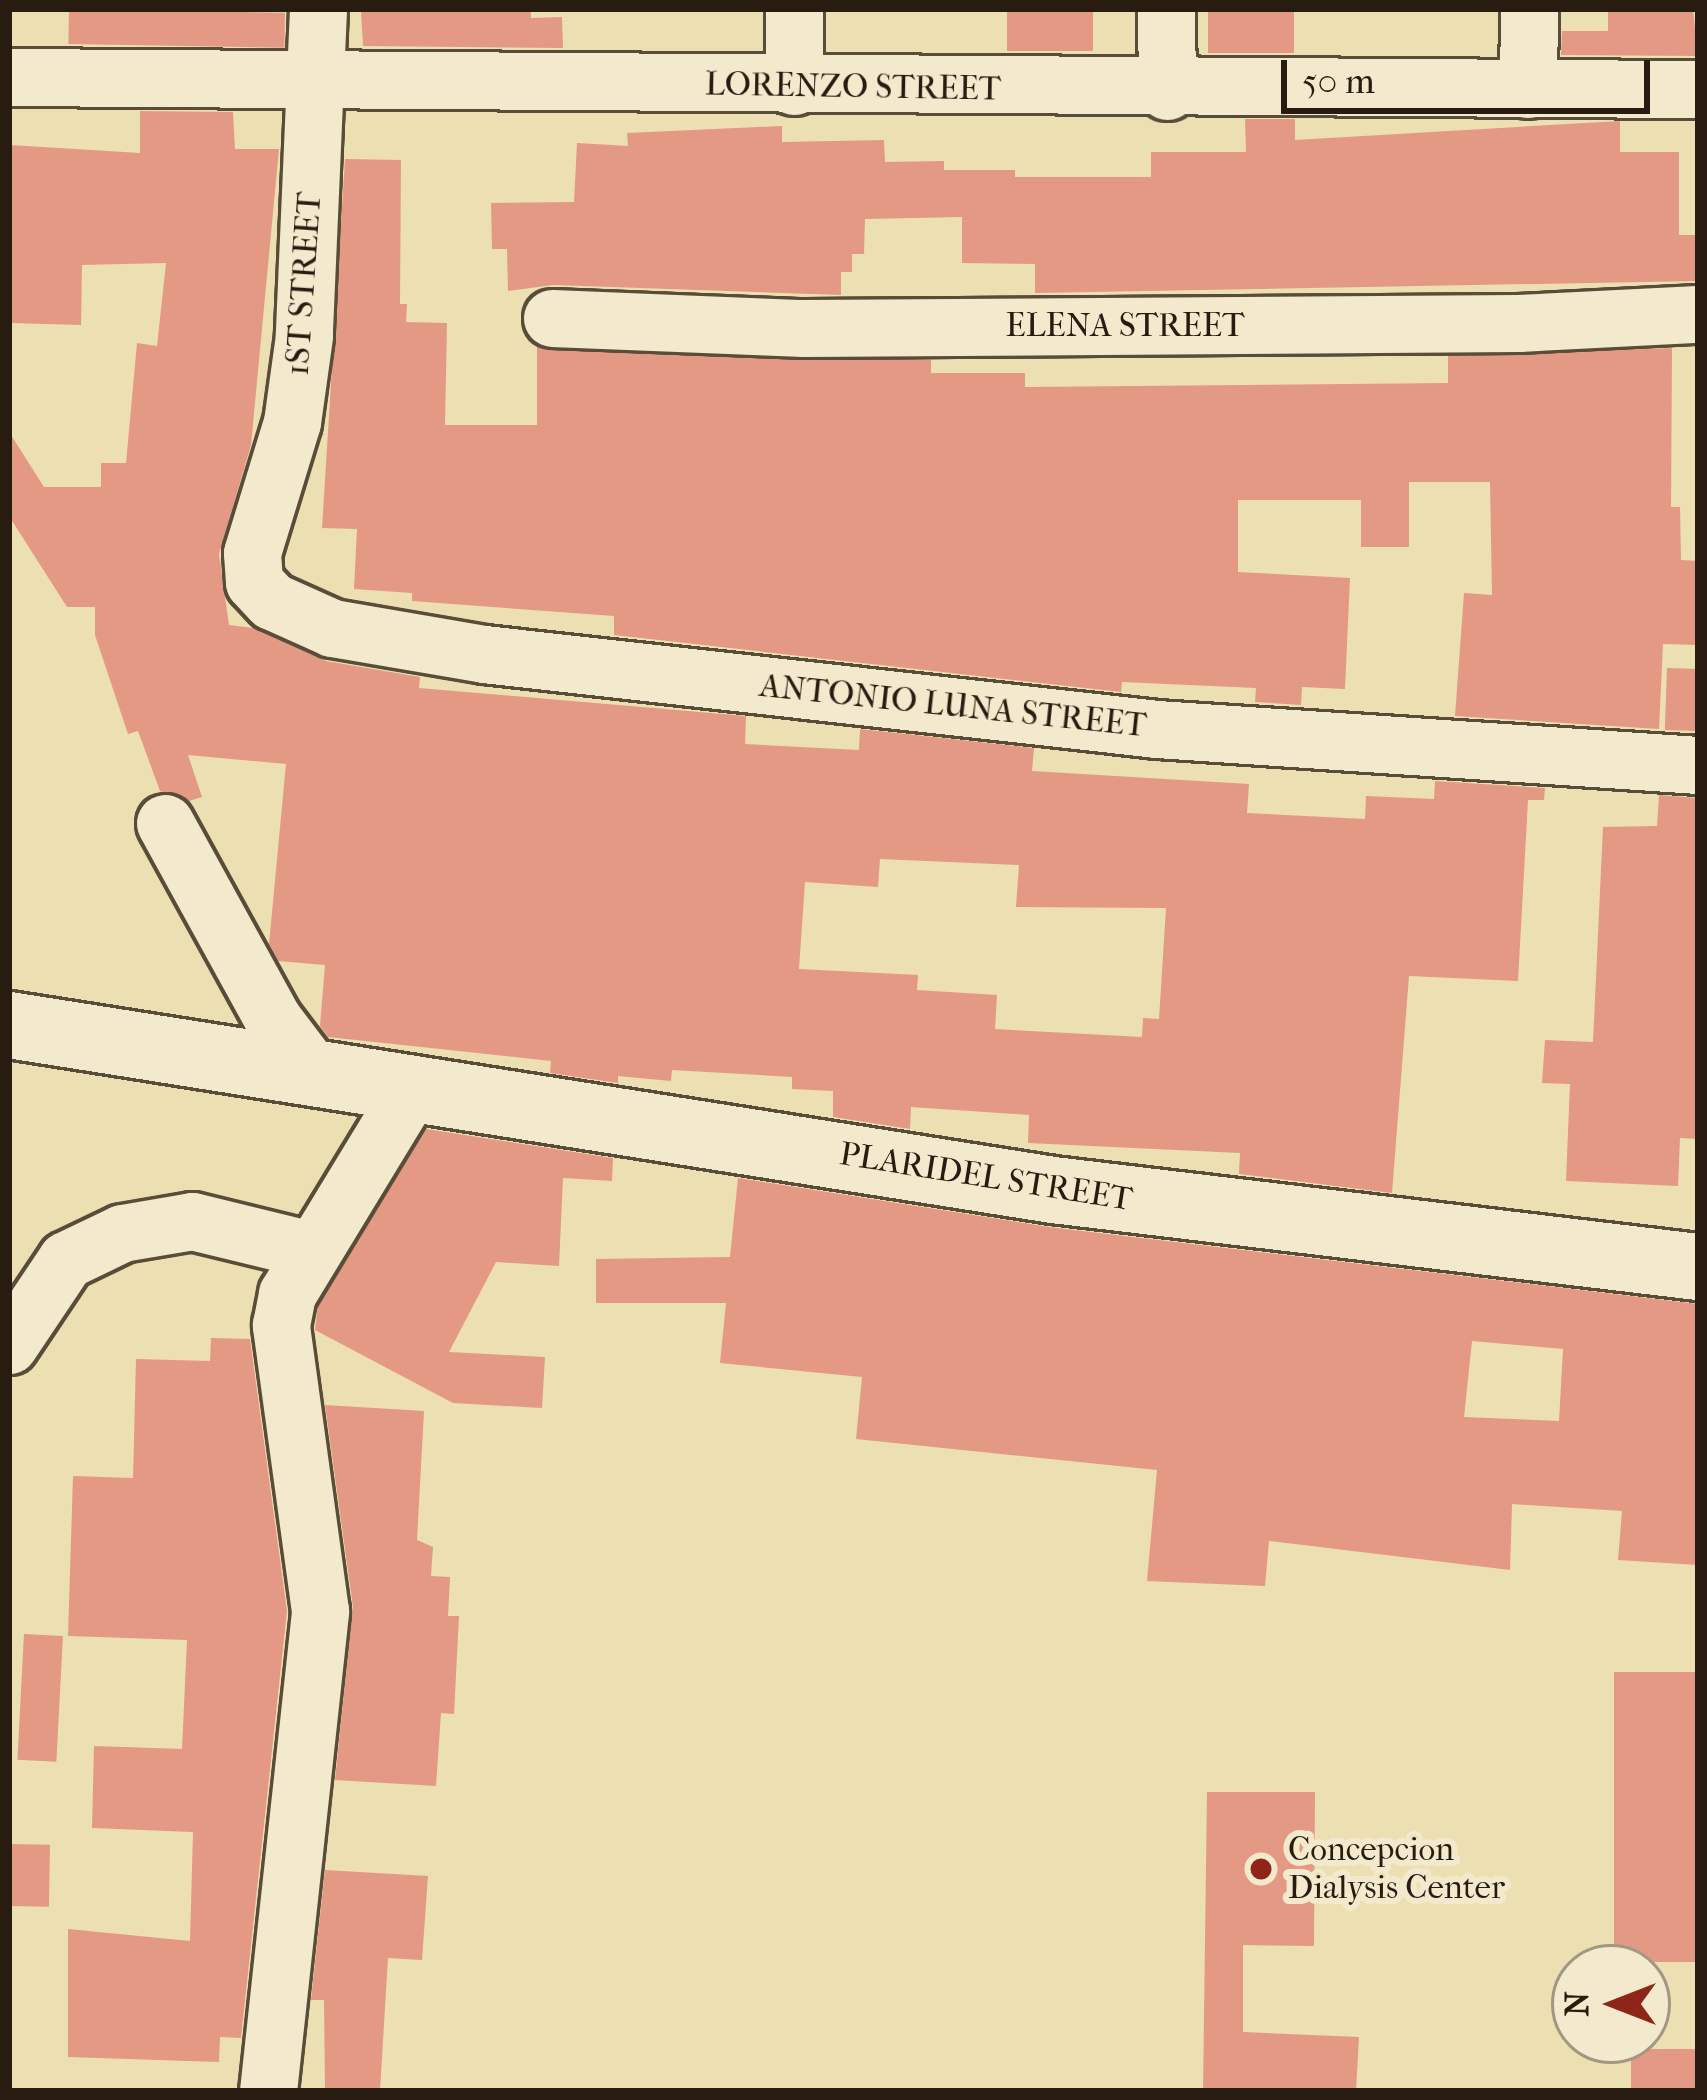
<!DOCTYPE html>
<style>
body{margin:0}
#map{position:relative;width:1707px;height:2100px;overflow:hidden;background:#ecdfb2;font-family:"IM FELL French Canon",serif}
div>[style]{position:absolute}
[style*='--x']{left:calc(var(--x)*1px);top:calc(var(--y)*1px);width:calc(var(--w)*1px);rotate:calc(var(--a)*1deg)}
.building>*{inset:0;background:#e39984;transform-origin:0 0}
.roads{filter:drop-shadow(3px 0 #594d39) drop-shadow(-3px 0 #594d39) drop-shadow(0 3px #594d39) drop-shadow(0 -3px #594d39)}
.minor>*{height:57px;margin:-28.5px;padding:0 28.5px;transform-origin:28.5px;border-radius:28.5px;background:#f3eacd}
.tertiary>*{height:66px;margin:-33px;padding:0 33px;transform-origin:33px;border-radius:33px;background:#f3eacd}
.dots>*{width:33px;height:33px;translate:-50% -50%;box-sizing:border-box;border:6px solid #f3eacd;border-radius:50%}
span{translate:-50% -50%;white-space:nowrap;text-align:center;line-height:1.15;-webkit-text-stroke:12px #f3eacd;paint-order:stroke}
.street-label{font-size:33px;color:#281c11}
.poi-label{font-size:33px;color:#281c11}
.left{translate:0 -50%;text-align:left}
.frame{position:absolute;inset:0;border:12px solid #281c11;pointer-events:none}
.north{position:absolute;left:1551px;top:1944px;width:120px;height:120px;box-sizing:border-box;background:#f3eacd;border:3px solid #a29882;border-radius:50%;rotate:270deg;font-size:33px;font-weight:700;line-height:48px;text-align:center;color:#281c11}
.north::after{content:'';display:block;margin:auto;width:42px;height:54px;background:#8f2418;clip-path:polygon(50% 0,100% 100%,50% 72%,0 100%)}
.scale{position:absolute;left:1281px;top:60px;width:369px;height:54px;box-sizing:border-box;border:6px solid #281c11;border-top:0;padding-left:15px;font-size:36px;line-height:42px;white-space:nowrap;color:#281c11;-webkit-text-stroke:9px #f3eacd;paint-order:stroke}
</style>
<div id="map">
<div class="building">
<i style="left:69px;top:9px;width:216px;height:35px;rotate:1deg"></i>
<i style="clip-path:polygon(531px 9px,531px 18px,562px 17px,563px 48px,363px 46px,361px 12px)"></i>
<i style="left:1208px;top:9px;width:86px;height:44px"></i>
<i style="clip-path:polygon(1608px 9px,1693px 9px,1698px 56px,1561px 55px,1562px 31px,1608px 31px)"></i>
<i style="left:1007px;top:11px;width:86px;height:40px"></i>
<i style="clip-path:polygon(evenodd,140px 111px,233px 112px,235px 149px,279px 149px,251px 445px,219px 554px,229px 625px,253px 628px,326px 661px,420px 677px,419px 688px,746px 716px,745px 744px,859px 750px,860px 729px,1034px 748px,1032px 771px,1249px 784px,1247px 813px,1365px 819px,1366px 796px,1434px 799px,1435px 781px,1545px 788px,1544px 800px,1528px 800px,1518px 981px,1409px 976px,1392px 1193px,1239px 1174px,1240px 1153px,1028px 1143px,1029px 1115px,911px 1107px,910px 1129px,833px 1117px,833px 1091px,792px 1089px,792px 1077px,672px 1070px,671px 1081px,618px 1076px,618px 1083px,550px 1073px,551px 1061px,328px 1037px,320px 1026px,325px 965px,278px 961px,269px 944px,286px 764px,188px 755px,202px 797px,189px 801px,160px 791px,138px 731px,128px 734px,95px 635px,95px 607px,67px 607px,9px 516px,9px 432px,44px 487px,101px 487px,101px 463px,126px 463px,137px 343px,157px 346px,166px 263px,82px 265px,81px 325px,10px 323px,10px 145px,140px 153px,140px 111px,880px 859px,1019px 865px,1016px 907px,1166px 908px,1159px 1019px,1143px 1018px,1142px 1037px,995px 1029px,997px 995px,917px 990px,918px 975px,799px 969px,805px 882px,878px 887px,880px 859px)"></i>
<i style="clip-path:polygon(1245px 119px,1295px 119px,1295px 140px,1620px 121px,1620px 152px,1679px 152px,1679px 235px,1698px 235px,1698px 281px,1035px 293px,1035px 264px,962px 263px,962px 217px,865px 219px,864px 254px,852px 254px,852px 272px,841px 272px,841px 295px,553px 285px,508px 291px,507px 249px,492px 249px,491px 203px,574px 202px,577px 143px,628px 146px,627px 133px,782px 126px,782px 142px,884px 140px,885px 162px,944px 161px,944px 170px,1015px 170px,1015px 177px,1151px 177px,1151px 152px,1246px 152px)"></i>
<i style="clip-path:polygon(345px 159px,401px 160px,400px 304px,407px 304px,406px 322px,447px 323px,445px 425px,537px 425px,537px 347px,931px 360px,931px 373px,1025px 373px,1025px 387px,1448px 383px,1448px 356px,1672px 348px,1671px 507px,1680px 507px,1681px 560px,1698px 561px,1698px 645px,1663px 644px,1659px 729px,1455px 716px,1464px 593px,1492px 595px,1490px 482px,1409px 482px,1409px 547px,1361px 547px,1361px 500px,1238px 500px,1238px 572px,1350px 578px,1345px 689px,1302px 687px,1301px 705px,1255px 702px,1256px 688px,1122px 682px,1121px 692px,614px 635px,614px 616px,412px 601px,412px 593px,354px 589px,357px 529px,322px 528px)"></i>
<i style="left:1667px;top:668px;width:31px;height:62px;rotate:2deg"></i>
<i style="clip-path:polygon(1659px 795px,1698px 798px,1698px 1139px,1680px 1138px,1678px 1186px,1566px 1181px,1570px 1084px,1542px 1083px,1545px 1040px,1593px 1042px,1603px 827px,1657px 826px)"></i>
<i style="clip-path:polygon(426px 1129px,613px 1158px,612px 1181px,563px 1178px,559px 1266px,496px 1262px,449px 1352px,545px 1357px,542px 1408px,453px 1403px,315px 1330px,318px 1306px)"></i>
<i style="clip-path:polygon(evenodd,738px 1178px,1049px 1227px,1698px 1304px,1698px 1565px,1618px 1560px,1622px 1511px,1512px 1504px,1510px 1570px,1269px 1541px,1265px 1586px,1147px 1581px,1157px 1470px,856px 1439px,862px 1377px,720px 1363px,726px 1303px,596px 1303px,596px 1259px,730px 1257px,738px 1178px,1472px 1341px,1563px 1349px,1559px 1421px,1464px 1417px,1472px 1341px)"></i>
<i style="clip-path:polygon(211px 1338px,250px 1339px,287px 1611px,241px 2038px,220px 2037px,219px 2062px,68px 2057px,68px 1929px,190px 1941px,193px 1832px,92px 1828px,94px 1746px,182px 1749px,187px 1640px,68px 1636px,73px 1476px,133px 1478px,136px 1359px,210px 1361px)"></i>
<i style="clip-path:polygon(325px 1405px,424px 1411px,417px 1540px,433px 1547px,431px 1576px,450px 1577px,448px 1616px,459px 1616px,454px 1714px,441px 1713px,436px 1786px,335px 1780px,353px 1607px)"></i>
<i style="left:24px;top:1634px;width:39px;height:126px;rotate:3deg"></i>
<i style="left:1698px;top:1672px;width:290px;height:84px;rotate:90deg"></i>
<i style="clip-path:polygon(1207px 1792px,1315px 1792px,1314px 1946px,1243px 1945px,1243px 2032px,1359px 2037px,1356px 2091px,1203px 2091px)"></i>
<i style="left:9px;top:1844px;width:41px;height:62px;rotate:1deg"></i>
<i style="clip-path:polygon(325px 1870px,428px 1876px,422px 1960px,388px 1958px,380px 2091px,325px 2091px,324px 2000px,311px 2000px)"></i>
<i style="left:1698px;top:2049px;width:42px;height:67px;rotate:90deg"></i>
</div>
<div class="roads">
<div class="minor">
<i style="--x:318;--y:9;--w:327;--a:92.5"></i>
<i style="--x:304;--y:336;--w:87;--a:97.9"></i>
<i style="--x:292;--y:422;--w:137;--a:107"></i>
<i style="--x:252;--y:553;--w:29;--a:86"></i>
<i style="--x:254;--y:582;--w:26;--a:47"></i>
<i style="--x:272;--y:601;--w:66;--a:24.2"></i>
<i style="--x:332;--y:628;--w:154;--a:9.7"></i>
<i style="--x:484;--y:654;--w:677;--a:6.36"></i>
<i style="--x:1157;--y:729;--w:542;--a:3.81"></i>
<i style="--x:794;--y:9;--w:77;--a:90"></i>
<i style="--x:1166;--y:9;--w:82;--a:89.3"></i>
<i style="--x:9;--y:77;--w:1689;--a:0.41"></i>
<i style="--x:1528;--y:89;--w:80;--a:-89.3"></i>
<i style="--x:552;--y:318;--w:252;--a:2.3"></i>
<i style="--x:804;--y:328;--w:714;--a:-0.4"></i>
<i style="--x:1518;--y:323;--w:180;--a:-2.9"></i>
<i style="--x:165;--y:823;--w:222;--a:61.2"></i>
<i style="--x:272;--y:1018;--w:63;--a:52.8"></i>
<i style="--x:9;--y:1345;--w:102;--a:-56.2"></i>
<i style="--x:66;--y:1260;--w:62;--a:-25.7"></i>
<i style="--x:122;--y:1233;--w:71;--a:-9.7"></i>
<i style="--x:192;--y:1221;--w:122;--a:13.7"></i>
<i style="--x:268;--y:2091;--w:483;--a:-83.8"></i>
<i style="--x:320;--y:1611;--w:289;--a:-97.8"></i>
<i style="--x:281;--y:1325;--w:32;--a:-79"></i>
<i style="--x:287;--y:1294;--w:245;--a:-58.7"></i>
</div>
<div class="tertiary">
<i style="--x:9;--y:1025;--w:1057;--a:8.98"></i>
<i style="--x:1053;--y:1190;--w:650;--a:6.81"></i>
</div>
</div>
<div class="dots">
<i style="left:1261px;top:1869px;background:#8f2418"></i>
</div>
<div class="street-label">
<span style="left:853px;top:87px;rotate:1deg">LORENZO STREET</span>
<span style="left:304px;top:284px;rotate:-86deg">1ST STREET</span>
<span style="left:1125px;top:326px">ELENA STREET</span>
<span style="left:953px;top:706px;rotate:6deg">ANTONIO LUNA STREET</span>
<span style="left:986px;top:1177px;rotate:9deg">PLARIDEL STREET</span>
</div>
<div class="poi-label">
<span class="left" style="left:1288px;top:1869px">Concepcion<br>Dialysis Center</span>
</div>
<div class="frame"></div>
<div class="north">N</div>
<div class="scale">50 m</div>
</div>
